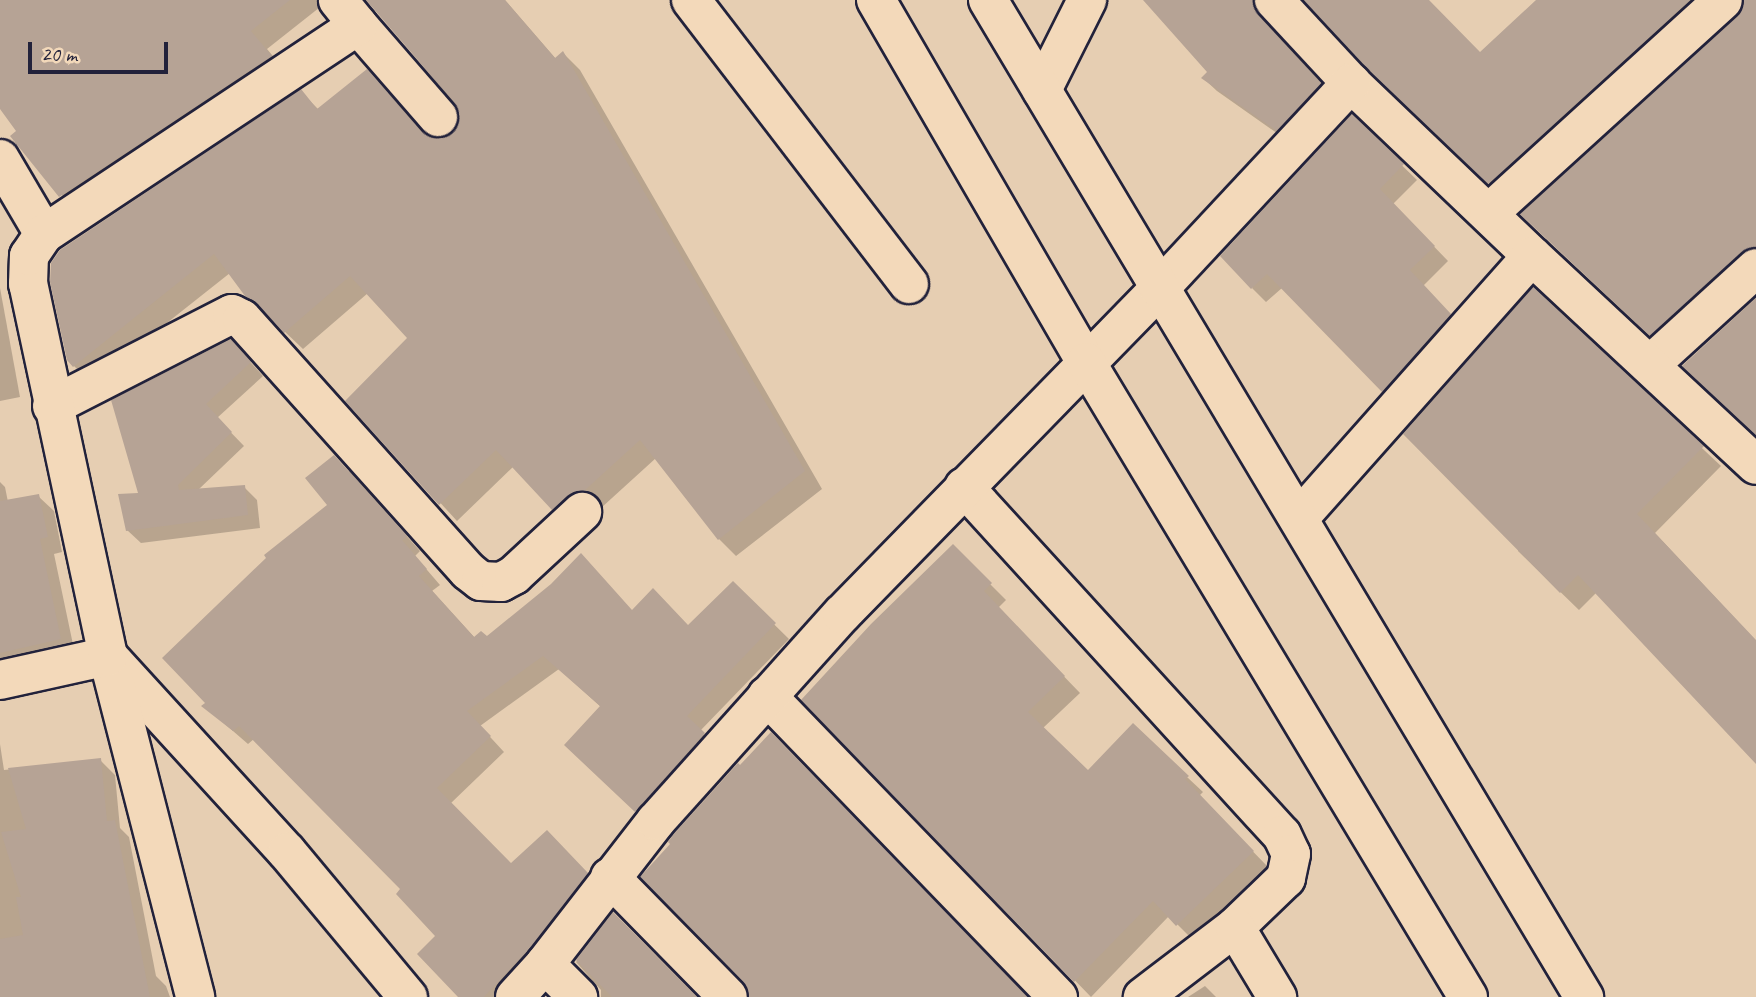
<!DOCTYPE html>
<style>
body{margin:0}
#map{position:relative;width:1756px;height:997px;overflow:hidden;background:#e6ceb2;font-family:Caveat,sans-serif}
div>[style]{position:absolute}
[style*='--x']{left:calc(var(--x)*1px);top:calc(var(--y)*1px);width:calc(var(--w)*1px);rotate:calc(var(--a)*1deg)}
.shadow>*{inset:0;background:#0003}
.building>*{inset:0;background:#b6a395}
.roads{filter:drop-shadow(2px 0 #22223b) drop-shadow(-2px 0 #22223b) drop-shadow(0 2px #22223b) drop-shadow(0 -2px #22223b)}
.minor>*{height:38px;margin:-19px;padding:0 19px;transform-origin:19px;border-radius:19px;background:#f3d9ba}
.major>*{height:38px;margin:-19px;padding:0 19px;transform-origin:19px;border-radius:19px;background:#f3d9ba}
span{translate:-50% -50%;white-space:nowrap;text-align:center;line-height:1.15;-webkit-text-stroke:5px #f3d9ba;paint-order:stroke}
.scale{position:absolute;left:28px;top:42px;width:140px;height:32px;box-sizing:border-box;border:4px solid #22223b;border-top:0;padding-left:9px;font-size:21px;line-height:24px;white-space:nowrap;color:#22223b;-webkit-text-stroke:5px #f3d9ba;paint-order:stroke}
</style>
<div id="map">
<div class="shadow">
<i style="clip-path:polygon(13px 0,329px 0,267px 49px,288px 74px,78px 214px,12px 136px,19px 131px,0 106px,0 10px)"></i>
<i style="clip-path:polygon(369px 0,505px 0,556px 59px,563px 53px,580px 70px,822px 489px,736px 556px,719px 539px,656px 458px,601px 508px,585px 512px,570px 526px,514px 466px,457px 521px,347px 401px,410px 338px,368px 293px,303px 349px,246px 295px,230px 273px,91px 383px,68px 360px,301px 92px,319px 110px,367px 71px,431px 139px,442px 140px,454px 134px,461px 124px,461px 112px)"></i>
<i style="clip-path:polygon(1145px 0,1271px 0,1266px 9px,1266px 21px,1334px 98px,1291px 143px,1217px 91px,1203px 78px,1210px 72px)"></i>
<i style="clip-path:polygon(1303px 0,1404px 0,1480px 54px,1537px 0,1719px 0,1503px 196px)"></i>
<i style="clip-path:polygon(1746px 0,1756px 0,1756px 265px,1664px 348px,1536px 228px,1739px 17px)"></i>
<i style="clip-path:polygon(1352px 117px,1417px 180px,1393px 204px,1448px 261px,1423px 286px,1464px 329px,1397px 405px,1282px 288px,1266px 302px,1252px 288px)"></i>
<i style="clip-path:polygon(0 288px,20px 397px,0 401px)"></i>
<i style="clip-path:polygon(1534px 290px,1721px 466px,1655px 533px,1756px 641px,1756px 762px,1597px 592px,1579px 610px,1518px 551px)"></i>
<i style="clip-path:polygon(244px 355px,263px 376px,217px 418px,244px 446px,198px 490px,244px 487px,257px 500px,260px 528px,141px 543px,127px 530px,140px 494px,113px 401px)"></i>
<i style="clip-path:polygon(349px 471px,420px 551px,415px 556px,440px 585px,432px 591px,475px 638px,633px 611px,688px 627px,733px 584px,789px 639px,700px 731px,718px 749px,651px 825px,580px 759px,601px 707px,559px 669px,480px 726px,504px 752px,450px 804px,511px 866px,561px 847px,601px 889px,513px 997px,461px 997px,438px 936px,403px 889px,254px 739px,248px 744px,204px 706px)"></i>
<i style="clip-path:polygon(0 482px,5px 487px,8px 502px,38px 496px,54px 511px,62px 552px,54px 554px,75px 654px,0 671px)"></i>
<i style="clip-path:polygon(953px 547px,1006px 600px,998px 608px,1080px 693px,1043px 728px,1088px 772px,1187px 777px,1203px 792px,1199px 796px,1268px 867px,1193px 940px,1169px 916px,1091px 997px,804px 700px)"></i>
<i style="clip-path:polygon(0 744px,4px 770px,100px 760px,115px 775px,120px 828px,129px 837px,156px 976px,166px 986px,170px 997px,0 997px)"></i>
<i style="clip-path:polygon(614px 914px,695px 997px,601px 997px,601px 990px,576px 962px)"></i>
<i style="clip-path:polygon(1205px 986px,1216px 997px,1188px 997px)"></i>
</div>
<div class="building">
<i style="clip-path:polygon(0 0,290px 0,251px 31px,272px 56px,59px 197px,10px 136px,16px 131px,0 109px)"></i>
<i style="clip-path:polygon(366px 0,505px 0,555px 58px,563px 51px,805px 471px,718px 540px,640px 440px,584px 491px,568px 496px,552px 510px,496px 450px,439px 505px,345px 401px,407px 338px,350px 276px,284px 333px,258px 304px,245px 296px,214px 254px,73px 367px,67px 360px,50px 282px,51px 263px,60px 250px,301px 89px,317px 109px,367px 69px,422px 132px,430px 137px,441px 139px,453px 133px,458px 125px,460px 114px,455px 103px)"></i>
<i style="clip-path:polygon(1143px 0,1253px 0,1258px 15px,1321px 83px,1277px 131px,1201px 78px,1207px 72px)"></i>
<i style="clip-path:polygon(1304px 0,1429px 0,1480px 52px,1536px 0,1690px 0,1488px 184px,1367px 68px)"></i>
<i style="clip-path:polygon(1744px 0,1756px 0,1756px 247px,1741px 252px,1650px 336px,1520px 214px,1738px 16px)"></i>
<i style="clip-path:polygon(1352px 114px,1404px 164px,1380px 189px,1435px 246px,1410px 270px,1451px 314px,1382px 392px,1267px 274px,1251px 289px,1220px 256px)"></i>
<i style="clip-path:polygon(1533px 287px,1704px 446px,1637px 514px,1756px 640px,1756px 764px,1578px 575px,1560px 593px,1403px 434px)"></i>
<i style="clip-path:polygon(1756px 298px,1756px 435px,1682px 366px)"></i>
<i style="clip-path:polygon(231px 339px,251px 362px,206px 404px,232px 432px,178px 485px,179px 490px,245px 485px,248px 515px,126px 531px,118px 494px,138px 493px,111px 400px)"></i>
<i style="clip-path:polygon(334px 455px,407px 536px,402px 540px,427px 569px,419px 576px,474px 637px,481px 631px,487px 636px,551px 584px,581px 553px,632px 610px,653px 588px,688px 625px,733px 581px,776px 623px,687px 716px,705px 733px,635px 812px,564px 745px,600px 706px,543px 656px,467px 711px,491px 736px,437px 788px,511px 863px,547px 830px,588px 873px,528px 950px,484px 997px,458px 997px,417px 954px,435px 936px,396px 894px,400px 889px,239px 726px,233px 731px,201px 706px,205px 703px,162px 658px,266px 558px,264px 555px,327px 505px,305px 478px)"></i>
<i style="clip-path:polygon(39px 494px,48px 537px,40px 539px,61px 639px,0 653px,0 501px)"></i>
<i style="clip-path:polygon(953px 544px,992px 583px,984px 591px,1065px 676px,1028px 712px,1088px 770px,1133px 723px,1189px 776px,1185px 779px,1254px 851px,1176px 926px,1153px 901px,1074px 982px,801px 700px,871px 624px)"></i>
<i style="clip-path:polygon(771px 732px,1028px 997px,749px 997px,744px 982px,640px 877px,670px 844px,668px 842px,673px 835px,738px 763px,740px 765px)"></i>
<i style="clip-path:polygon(101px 758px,107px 821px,115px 820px,150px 997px,0 997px,0 939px,23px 935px,16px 897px,21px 897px,1px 832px,26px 829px,8px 768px)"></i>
<i style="clip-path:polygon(613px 912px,697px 997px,612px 997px,576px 960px)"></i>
</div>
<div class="roads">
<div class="minor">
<i style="--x:691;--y:0;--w:358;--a:52.5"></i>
<i style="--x:1274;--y:0;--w:113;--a:47.1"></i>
<i style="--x:1351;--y:83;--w:250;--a:43.7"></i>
<i style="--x:358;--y:25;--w:122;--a:49"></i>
<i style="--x:1042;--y:90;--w:101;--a:-63.4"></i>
<i style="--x:0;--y:159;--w:87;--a:59.6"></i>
<i style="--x:1489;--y:213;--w:316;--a:-42.3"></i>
<i style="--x:1651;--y:364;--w:142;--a:-42.4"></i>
<i style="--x:52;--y:406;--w:202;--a:-27.1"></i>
<i style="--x:232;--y:314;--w:11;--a:27"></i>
<i style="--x:242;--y:319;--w:338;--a:48.1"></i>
<i style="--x:468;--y:571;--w:16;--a:38"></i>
<i style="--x:481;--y:581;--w:20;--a:3"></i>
<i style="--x:501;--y:582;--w:15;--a:-28"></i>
<i style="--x:514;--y:575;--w:93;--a:-42.8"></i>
<i style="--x:964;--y:487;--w:471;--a:47.6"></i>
<i style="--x:1282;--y:835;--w:21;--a:65"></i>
<i style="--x:1291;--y:854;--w:25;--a:102"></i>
<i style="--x:1286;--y:878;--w:71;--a:136.1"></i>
<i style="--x:1235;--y:927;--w:116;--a:142.7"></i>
<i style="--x:1300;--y:517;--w:349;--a:-48.4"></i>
<i style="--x:1532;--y:256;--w:306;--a:43"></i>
<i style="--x:108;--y:656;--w:265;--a:47.6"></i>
<i style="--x:287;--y:852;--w:189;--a:50.2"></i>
<i style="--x:109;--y:661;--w:347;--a:75.6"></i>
<i style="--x:0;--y:680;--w:111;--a:-12.5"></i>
<i style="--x:108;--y:656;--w:381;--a:-102.1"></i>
<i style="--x:28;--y:284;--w:28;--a:-88"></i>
<i style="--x:29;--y:256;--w:27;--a:-56"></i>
<i style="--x:44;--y:234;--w:377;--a:-33.6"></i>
<i style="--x:358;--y:25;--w:32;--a:-129"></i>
<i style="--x:767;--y:696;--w:419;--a:46"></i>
<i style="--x:610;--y:877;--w:168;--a:45.5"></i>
<i style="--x:1235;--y:927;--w:82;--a:59"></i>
<i style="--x:545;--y:964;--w:181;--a:-52.2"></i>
<i style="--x:656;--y:821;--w:278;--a:-48.1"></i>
<i style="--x:842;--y:614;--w:454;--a:-45.7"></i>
<i style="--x:1159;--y:289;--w:282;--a:-47"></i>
<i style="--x:515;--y:997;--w:45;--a:-47.7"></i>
<i style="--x:545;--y:964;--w:47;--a:45"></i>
</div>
<div class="major">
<i style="--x:876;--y:0;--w:419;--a:59.9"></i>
<i style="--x:1086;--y:362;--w:741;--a:58.97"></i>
<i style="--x:988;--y:0;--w:1162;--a:59.13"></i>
</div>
</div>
<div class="scale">20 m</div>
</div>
